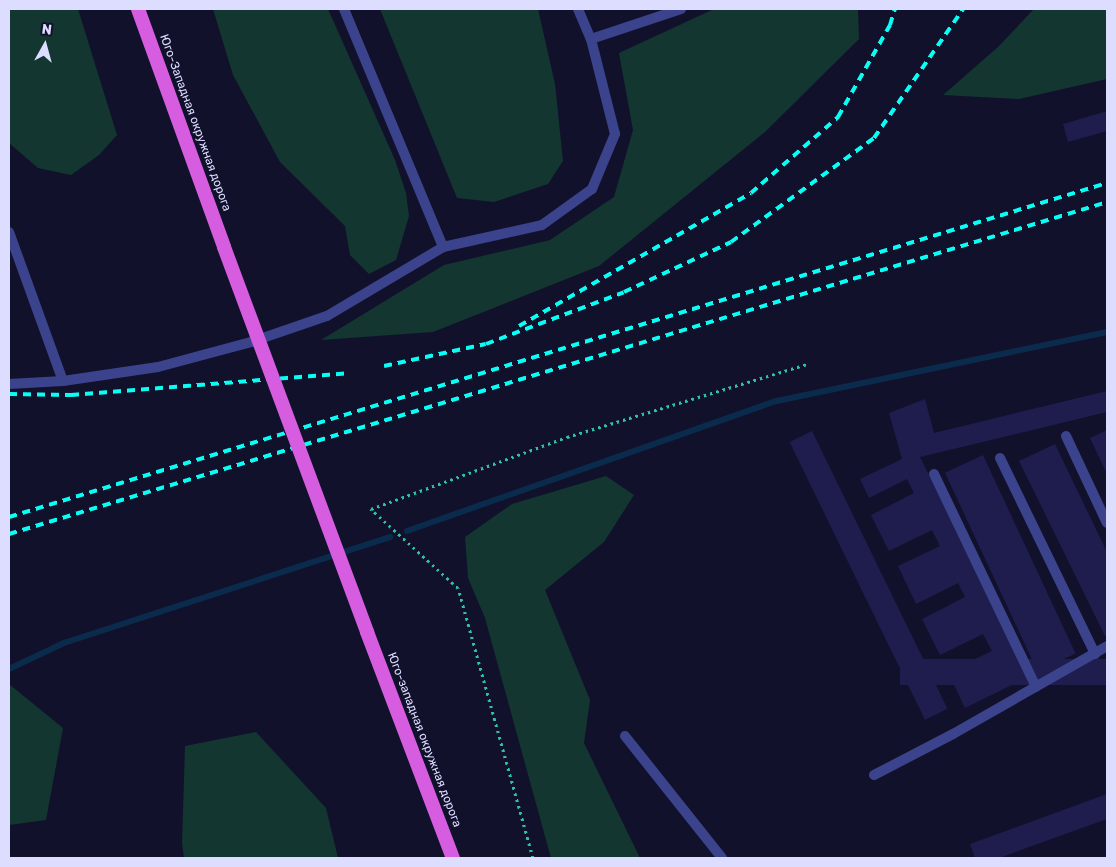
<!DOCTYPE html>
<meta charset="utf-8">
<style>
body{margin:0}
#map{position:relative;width:1116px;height:867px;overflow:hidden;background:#12112c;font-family:Rubik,sans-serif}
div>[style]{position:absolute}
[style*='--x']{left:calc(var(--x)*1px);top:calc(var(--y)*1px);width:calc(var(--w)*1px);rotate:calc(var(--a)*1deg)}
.green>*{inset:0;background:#133630}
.stream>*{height:5.5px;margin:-2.75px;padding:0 2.75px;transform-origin:2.75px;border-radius:2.75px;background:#0a2b4c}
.building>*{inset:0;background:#1f1c4e;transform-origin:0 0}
.path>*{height:3px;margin-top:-1.5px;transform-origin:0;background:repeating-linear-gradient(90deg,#2ec1a3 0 2.5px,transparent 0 6.5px)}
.service>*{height:10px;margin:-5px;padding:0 5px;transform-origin:5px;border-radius:5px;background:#3b438c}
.minor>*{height:10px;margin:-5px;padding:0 5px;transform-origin:5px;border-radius:5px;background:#3b438c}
.trunk>*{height:14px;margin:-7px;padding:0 7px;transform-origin:7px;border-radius:7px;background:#d65ddf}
.rail>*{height:4px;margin-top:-2px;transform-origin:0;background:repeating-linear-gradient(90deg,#08fff5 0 8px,transparent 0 14px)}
.trunk-bridge>*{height:14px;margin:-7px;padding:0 7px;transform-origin:7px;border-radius:7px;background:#d65ddf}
span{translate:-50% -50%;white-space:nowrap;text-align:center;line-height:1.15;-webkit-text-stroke:5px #12112c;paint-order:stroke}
.street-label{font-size:12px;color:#dcddff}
.frame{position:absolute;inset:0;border:10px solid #dcddff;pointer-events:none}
.north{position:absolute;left:20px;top:20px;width:50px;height:50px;-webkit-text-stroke:4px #12112c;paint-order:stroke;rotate:7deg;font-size:14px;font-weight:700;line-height:20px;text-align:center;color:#dcddff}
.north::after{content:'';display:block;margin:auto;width:18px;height:22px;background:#dcddff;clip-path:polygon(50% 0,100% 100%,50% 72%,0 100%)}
</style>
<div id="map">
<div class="green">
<i style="clip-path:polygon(9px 9px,78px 9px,117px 135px,99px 155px,71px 175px,38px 168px,9px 143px)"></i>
<i style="clip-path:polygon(213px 9px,328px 9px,395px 160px,406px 193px,409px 216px,396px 260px,369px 274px,350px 255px,345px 226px,280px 162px,233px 75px)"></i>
<i style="clip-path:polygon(380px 9px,538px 9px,555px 84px,563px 161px,548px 184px,494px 202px,457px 198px)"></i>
<i style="clip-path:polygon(714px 9px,858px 9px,859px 39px,765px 132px,599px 266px,433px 332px,321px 340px,444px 265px,550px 240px,614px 197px,633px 130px,619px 53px)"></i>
<i style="clip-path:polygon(1034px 9px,1107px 9px,1107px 79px,1019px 99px,943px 95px,998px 47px)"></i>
<i style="clip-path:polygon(606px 476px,634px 495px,604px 542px,545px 590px,590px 700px,584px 743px,640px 858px,551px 858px,485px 618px,468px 578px,465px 537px,512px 504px)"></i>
<i style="clip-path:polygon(9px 684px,63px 728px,46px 820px,9px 825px)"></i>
<i style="clip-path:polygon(256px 732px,326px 808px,338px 858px,184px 858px,182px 843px,185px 746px)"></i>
</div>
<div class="stream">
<i style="--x:407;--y:531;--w:392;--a:-19.4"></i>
<i style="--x:777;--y:401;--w:337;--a:-11.8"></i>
<i style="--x:9;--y:669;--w:61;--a:-25.3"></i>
<i style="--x:64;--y:643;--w:343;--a:-18"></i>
</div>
<div class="building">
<i style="clip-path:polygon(1107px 111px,1107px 131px,1068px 142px,1063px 124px)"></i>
<i style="clip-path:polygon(1107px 391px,1107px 412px,920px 457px,1028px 677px,965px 708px,948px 672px,992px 651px,983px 634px,940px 655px,922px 619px,965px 597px,958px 583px,916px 604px,898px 566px,940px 546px,932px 530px,889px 551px,871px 515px,914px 493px,907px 479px,869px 498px,860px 479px,902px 459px,889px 413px,925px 399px,934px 433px)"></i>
<i style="clip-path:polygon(1107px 430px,1107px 474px,1090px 438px)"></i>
<i style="left:812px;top:431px;width:309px;height:25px;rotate:64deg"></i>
<i style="clip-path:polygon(1055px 444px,1107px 552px,1107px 635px,1105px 636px,1019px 461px)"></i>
<i style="left:983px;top:455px;width:219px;height:42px;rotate:65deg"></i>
<i style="left:1107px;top:659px;width:26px;height:207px;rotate:90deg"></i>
<i style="clip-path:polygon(1107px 794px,1107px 819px,999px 858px,975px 858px,970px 844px)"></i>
</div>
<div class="path">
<i style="--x:533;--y:858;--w:280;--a:-105.5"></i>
<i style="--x:458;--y:588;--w:118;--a:-137.8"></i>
<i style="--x:371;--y:509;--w:209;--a:-20.2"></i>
<i style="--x:567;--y:437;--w:252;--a:-16.9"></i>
</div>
<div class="service">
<i style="--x:578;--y:9;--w:33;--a:67"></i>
<i style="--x:1066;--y:436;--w:96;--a:64.8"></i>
<i style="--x:1000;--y:458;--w:218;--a:64.1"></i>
<i style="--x:934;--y:474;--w:236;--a:64.4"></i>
<i style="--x:625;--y:736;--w:156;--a:51.5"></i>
<i style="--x:874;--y:775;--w:89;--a:-27.4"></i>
<i style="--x:953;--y:734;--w:177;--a:-29.7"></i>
</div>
<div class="minor">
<i style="--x:344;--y:9;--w:258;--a:67.4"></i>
<i style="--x:9;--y:232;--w:158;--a:70.1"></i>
<i style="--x:9;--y:384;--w:54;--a:-3.2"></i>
<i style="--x:63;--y:381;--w:96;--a:-8.4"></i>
<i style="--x:158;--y:367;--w:96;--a:-15"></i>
<i style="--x:251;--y:342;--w:80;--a:-18.9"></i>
<i style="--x:327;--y:316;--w:135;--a:-30.7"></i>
<i style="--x:443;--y:247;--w:101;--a:-12.5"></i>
<i style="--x:542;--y:225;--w:62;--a:-35.8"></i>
<i style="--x:592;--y:189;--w:60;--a:-67.3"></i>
<i style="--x:615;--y:134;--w:98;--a:-104.2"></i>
<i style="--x:591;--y:39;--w:95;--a:-18.4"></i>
</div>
<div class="trunk">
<i style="--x:138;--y:9;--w:253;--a:70.1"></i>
<i style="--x:367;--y:632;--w:242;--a:69.2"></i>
</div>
<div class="rail">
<i style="--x:519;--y:326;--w:267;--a:-29.8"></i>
<i style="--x:751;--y:193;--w:116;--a:-41.1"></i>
<i style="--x:838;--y:117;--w:106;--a:-60.5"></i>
<i style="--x:890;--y:25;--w:17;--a:-73"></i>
<i style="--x:384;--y:366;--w:104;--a:-12.2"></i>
<i style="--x:486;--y:344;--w:147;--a:-20.6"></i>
<i style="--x:624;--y:292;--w:118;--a:-25"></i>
<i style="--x:731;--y:242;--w:177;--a:-36"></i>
<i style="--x:874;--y:138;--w:157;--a:-55.4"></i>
<i style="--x:9;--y:394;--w:62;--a:0.9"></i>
<i style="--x:71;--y:395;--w:278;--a:-4.5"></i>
<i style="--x:9;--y:517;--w:1148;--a:-16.92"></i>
<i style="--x:9;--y:534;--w:1147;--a:-16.82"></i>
</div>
<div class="trunk-bridge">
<i style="--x:224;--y:247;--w:411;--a:69.6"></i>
</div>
<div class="street-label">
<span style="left:195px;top:123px;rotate:70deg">Юго-Западная окружная дорога</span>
<span style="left:424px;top:740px;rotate:69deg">Юго-западная окружная дорога</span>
</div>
<div class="frame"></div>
<div class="north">N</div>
</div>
